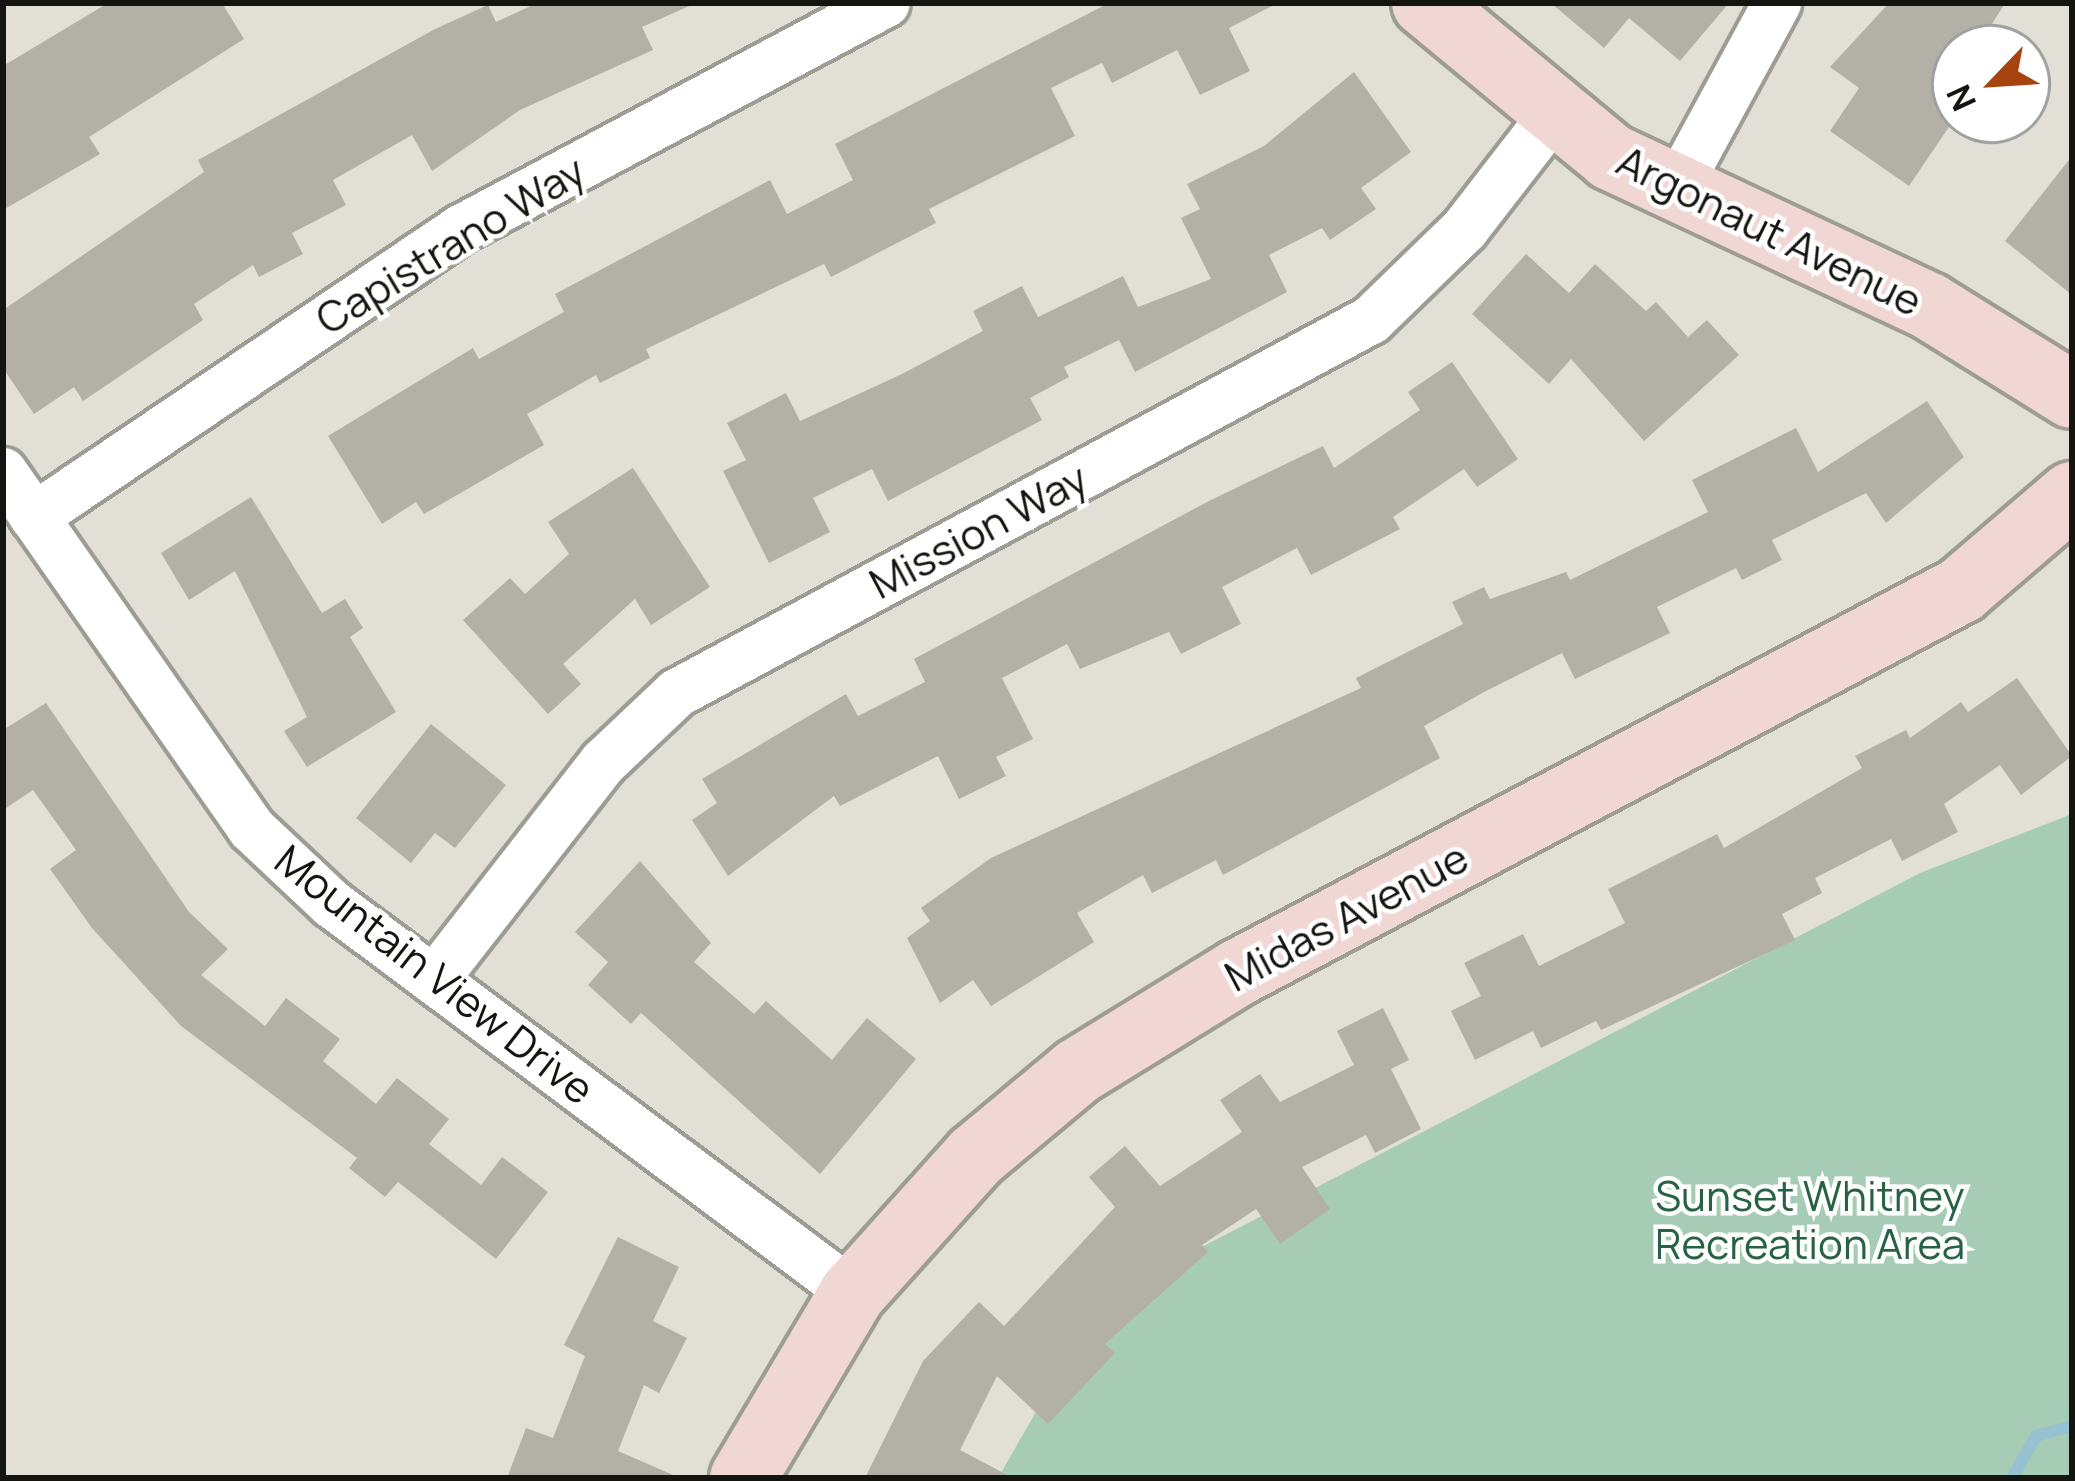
<!DOCTYPE html>
<style>
body{margin:0}
#map{position:relative;width:2075px;height:1481px;overflow:hidden;background:#e2e0d6;font-family:Manrope,sans-serif}
div>[style]{position:absolute}
[style*='--x']{left:calc(var(--x)*1px);top:calc(var(--y)*1px);width:calc(var(--w)*1px);rotate:calc(var(--a)*1deg)}
.green>*{inset:0;background:#a7ccb5}
.stream>*{height:12px;margin:-6px;padding:0 6px;transform-origin:6px;border-radius:6px;background:#97c2d1}
.building>*{inset:0;background:#b3b1a7}
.roads{filter:drop-shadow(3px 0 #9e9d93) drop-shadow(-3px 0 #9e9d93) drop-shadow(0 3px #9e9d93) drop-shadow(0 -3px #9e9d93)}
.street>*{height:48px;margin:-24px;padding:0 24px;transform-origin:24px;border-radius:24px;background:#fff}
.secondary>*{height:66px;margin:-33px;padding:0 33px;transform-origin:33px;border-radius:33px;background:#f0d7d4}
span{translate:-50% -50%;white-space:nowrap;text-align:center;line-height:1.15;-webkit-text-stroke:9px #fff;paint-order:stroke}
.street-label{font-size:42px;color:#141410}
.park-label{font-size:42px;color:#266243}
.frame{position:absolute;inset:0;border:6px solid #141410;pointer-events:none}
.north{position:absolute;left:1931px;top:24px;width:120px;height:120px;box-sizing:border-box;background:#fff;border:3px solid #a1a19f;border-radius:50%;rotate:245deg;font-size:33px;font-weight:700;line-height:48px;text-align:center;color:#141410}
.north::after{content:'';display:block;margin:auto;width:42px;height:54px;background:#a7430f;clip-path:polygon(50% 0,100% 100%,50% 72%,0 100%)}
</style>
<div id="map">
<div class="green">
<i style="clip-path:polygon(2072px 814px,2072px 1478px,998px 1478px,1037px 1410px,1196px 1250px,1920px 873px)"></i>
</div>
<div class="stream">
<i style="--x:2012;--y:1478;--w:48;--a:-60.3"></i>
<i style="--x:2036;--y:1436;--w:37;--a:-16"></i>
</div>
<div class="building">
<i style="clip-path:polygon(108px 3px,222px 3px,244px 39px,89px 137px,100px 154px,3px 210px,3px 66px)"></i>
<i style="clip-path:polygon(537px 3px,696px 3px,642px 27px,653px 50px,520px 110px,432px 171px,412px 135px,333px 180px,346px 205px,292px 233px,303px 254px,259px 277px,253px 265px,194px 304px,203px 320px,135px 366px,83px 401px,74px 387px,34px 414px,3px 368px,3px 310px,204px 172px,198px 160px,435px 29px,488px 5px,496px 22px)"></i>
<i style="clip-path:polygon(1109px 3px,1278px 3px,1229px 28px,1250px 71px,1200px 95px,1177px 50px,1112px 83px,1102px 63px,1051px 88px,1075px 136px,929px 209px,936px 223px,831px 277px,824px 264px,646px 349px,650px 358px,600px 383px,596px 375px,527px 414px,544px 445px,424px 514px,416px 502px,382px 524px,328px 436px,473px 348px,479px 359px,564px 312px,555px 294px,770px 180px,787px 214px,853px 180px,835px 144px)"></i>
<i style="clip-path:polygon(1551px 3px,1729px 3px,1680px 61px,1629px 18px,1604px 48px)"></i>
<i style="clip-path:polygon(1889px 3px,2005px 3px,1992px 24px,2031px 48px,1955px 48px,1955px 118px,1909px 186px,1830px 131px,1859px 88px,1830px 67px)"></i>
<i style="clip-path:polygon(1354px 72px,1411px 152px,1361px 188px,1376px 209px,1330px 240px,1322px 228px,1269px 255px,1287px 292px,1135px 372px,1119px 340px,1064px 367px,1069px 377px,1030px 398px,1042px 420px,888px 501px,872px 469px,813px 498px,830px 532px,769px 563px,723px 471px,746px 460px,727px 423px,786px 393px,800px 421px,902px 374px,983px 331px,973px 311px,1022px 286px,1038px 317px,1123px 276px,1138px 307px,1211px 279px,1181px 218px,1200px 209px,1187px 184px,1264px 146px)"></i>
<i style="clip-path:polygon(2072px 156px,2072px 295px,2005px 241px)"></i>
<i style="clip-path:polygon(1526px 254px,1569px 293px,1595px 264px,1646px 311px,1656px 302px,1688px 337px,1707px 320px,1739px 355px,1644px 441px,1571px 359px,1549px 384px,1472px 314px)"></i>
<i style="clip-path:polygon(1452px 362px,1518px 459px,1477px 487px,1464px 469px,1393px 517px,1400px 529px,1311px 575px,1297px 548px,1222px 587px,1241px 624px,1181px 654px,1169px 632px,1080px 669px,1067px 644px,1002px 678px,1033px 739px,996px 757px,1006px 776px,959px 799px,938px 756px,840px 806px,834px 796px,728px 876px,692px 820px,717px 803px,702px 779px,846px 694px,858px 716px,925px 682px,914px 659px,1207px 502px,1323px 446px,1334px 468px,1420px 410px,1408px 392px)"></i>
<i style="clip-path:polygon(1927px 401px,1964px 457px,1886px 523px,1866px 493px,1772px 540px,1782px 560px,1742px 580px,1736px 568px,1657px 607px,1670px 633px,1575px 679px,1562px 653px,1484px 692px,1424px 726px,1440px 758px,1223px 875px,1216px 860px,1152px 893px,1143px 875px,1077px 913px,1094px 942px,991px 1006px,973px 980px,940px 1003px,907px 938px,930px 921px,921px 908px,991px 858px,1361px 688px,1356px 678px,1463px 624px,1452px 602px,1484px 587px,1490px 599px,1566px 572px,1570px 580px,1708px 512px,1692px 480px,1796px 428px,1818px 472px)"></i>
<i style="clip-path:polygon(633px 468px,710px 587px,651px 625px,635px 599px,563px 664px,581px 684px,548px 714px,463px 620px,510px 578px,525px 594px,569px 554px,548px 522px)"></i>
<i style="clip-path:polygon(251px 497px,322px 613px,345px 599px,363px 628px,350px 637px,396px 712px,307px 767px,284px 731px,307px 717px,235px 571px,189px 600px,161px 553px)"></i>
<i style="clip-path:polygon(2017px 678px,2072px 756px,2021px 795px,2000px 765px,1944px 804px,1958px 832px,1902px 861px,1891px 839px,1815px 878px,1822px 893px,1782px 914px,1795px 940px,1601px 1030px,1596px 1021px,1541px 1048px,1533px 1031px,1475px 1060px,1451px 1011px,1481px 996px,1464px 963px,1523px 934px,1539px 966px,1625px 923px,1608px 889px,1717px 834px,1724px 848px,1862px 768px,1855px 756px,1906px 730px,1910px 738px,1961px 702px,1968px 712px)"></i>
<i style="clip-path:polygon(46px 703px,189px 912px,228px 949px,201px 975px,265px 1026px,286px 998px,340px 1039px,323px 1061px,376px 1104px,397px 1078px,449px 1119px,429px 1144px,481px 1185px,502px 1157px,548px 1192px,496px 1259px,398px 1182px,385px 1197px,349px 1168px,357px 1158px,181px 1026px,92px 928px,50px 869px,76px 850px,33px 790px,3px 810px,3px 730px)"></i>
<i style="clip-path:polygon(431px 724px,506px 785px,455px 848px,435px 833px,411px 863px,356px 818px)"></i>
<i style="clip-path:polygon(640px 861px,711px 943px,694px 962px,754px 1014px,766px 1001px,832px 1060px,867px 1018px,916px 1059px,820px 1174px,641px 1013px,631px 1024px,588px 985px,608px 962px,575px 932px)"></i>
<i style="clip-path:polygon(1383px 1008px,1409px 1060px,1391px 1069px,1421px 1129px,1375px 1153px,1366px 1135px,1302px 1167px,1330px 1209px,1280px 1244px,1256px 1209px,1202px 1245px,1208px 1252px,1105px 1344px,1115px 1353px,1048px 1424px,997px 1376px,960px 1450px,1013px 1478px,865px 1478px,923px 1361px,979px 1302px,1004px 1326px,1115px 1207px,1089px 1177px,1125px 1146px,1160px 1186px,1242px 1132px,1220px 1100px,1260px 1074px,1280px 1102px,1354px 1065px,1337px 1031px)"></i>
<i style="clip-path:polygon(618px 1237px,679px 1267px,653px 1321px,687px 1338px,659px 1393px,644px 1385px,618px 1451px,680px 1478px,507px 1478px,526px 1428px,553px 1438px,585px 1356px,564px 1345px)"></i>
</div>
<div class="roads">
<div class="street">
<i style="--x:1674;--y:193;--w:216;--a:-61.5"></i>
<i style="--x:3;--y:472;--w:435;--a:55.1"></i>
<i style="--x:252;--y:829;--w:110;--a:43.2"></i>
<i style="--x:332;--y:904;--w:650;--a:36.75"></i>
<i style="--x:34;--y:517;--w:515;--a:-34"></i>
<i style="--x:461;--y:229;--w:481;--a:-28"></i>
<i style="--x:434;--y:980;--w:276;--a:-52.1"></i>
<i style="--x:604;--y:762;--w:100;--a:-43.4"></i>
<i style="--x:677;--y:693;--w:788;--a:-28.26"></i>
<i style="--x:1371;--y:320;--w:129;--a:-44.1"></i>
<i style="--x:1464;--y:230;--w:144;--a:-52.3"></i>
</div>
<div class="secondary">
<i style="--x:1425;--y:3;--w:241;--a:39.6"></i>
<i style="--x:1611;--y:157;--w:351;--a:25.1"></i>
<i style="--x:1929;--y:306;--w:168;--a:31.9"></i>
<i style="--x:743;--y:1478;--w:215;--a:-59.3"></i>
<i style="--x:853;--y:1293;--w:184;--a:-48.1"></i>
<i style="--x:976;--y:1156;--w:133;--a:-39.8"></i>
<i style="--x:1078;--y:1071;--w:189;--a:-31.6"></i>
<i style="--x:1239;--y:972;--w:817;--a:-27.88"></i>
<i style="--x:1961;--y:590;--w:146;--a:-40.6"></i>
</div>
</div>
<div class="street-label">
<span style="left:1770px;top:230px;rotate:26deg">Argonaut Avenue</span>
<span style="left:450px;top:244px;rotate:-31deg">Capistrano Way</span>
<span style="left:978px;top:530px;rotate:-28deg">Mission Way</span>
<span style="left:1346px;top:916px;rotate:-28deg">Midas Avenue</span>
<span style="left:435px;top:974px;rotate:38deg">Mountain View Drive</span>
</div>
<div class="park-label">
<span style="left:1810px;top:1219px">Sunset Whitney<br>Recreation Area</span>
</div>
<div class="frame"></div>
<div class="north">N</div>
</div>
